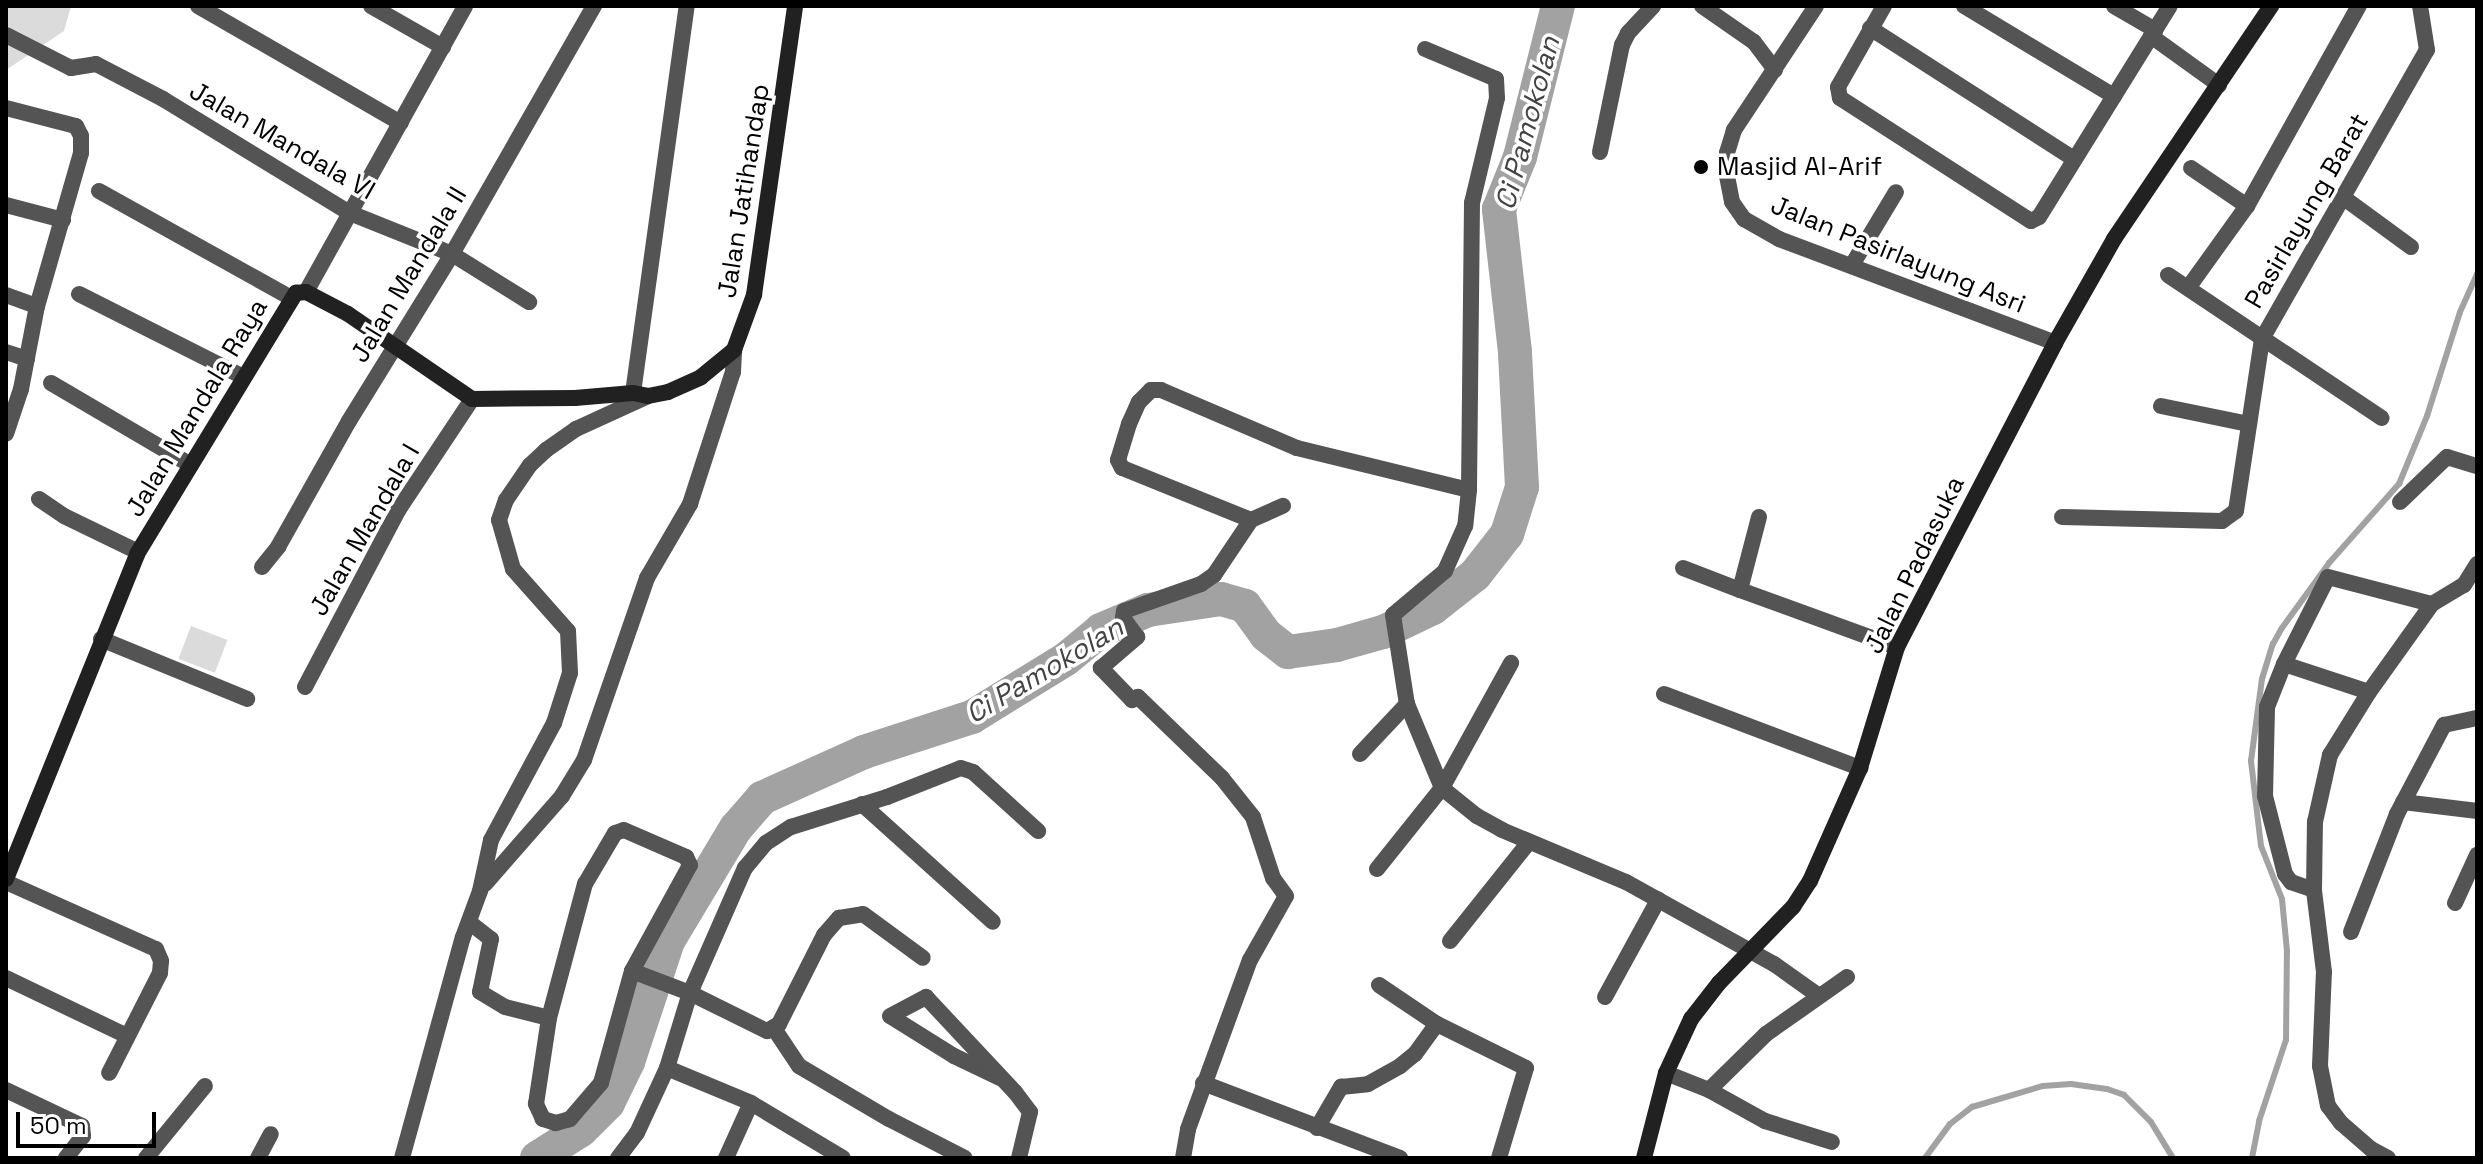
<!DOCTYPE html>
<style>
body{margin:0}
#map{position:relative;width:2483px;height:1164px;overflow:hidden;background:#fff;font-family:"Space Grotesk",sans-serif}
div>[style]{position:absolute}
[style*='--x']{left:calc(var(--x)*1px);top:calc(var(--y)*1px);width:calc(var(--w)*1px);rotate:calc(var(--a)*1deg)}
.green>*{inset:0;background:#dbdbdb;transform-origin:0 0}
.stream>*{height:6px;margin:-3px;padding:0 3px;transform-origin:3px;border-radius:3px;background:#a2a2a2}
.river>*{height:34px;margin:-17px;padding:0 17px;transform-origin:17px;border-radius:17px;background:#a2a2a2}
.street>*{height:16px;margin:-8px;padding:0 8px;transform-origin:8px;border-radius:8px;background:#545454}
.secondary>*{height:16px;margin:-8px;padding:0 8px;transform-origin:8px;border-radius:8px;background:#212121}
.dots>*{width:22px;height:22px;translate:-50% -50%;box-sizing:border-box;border:4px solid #fff;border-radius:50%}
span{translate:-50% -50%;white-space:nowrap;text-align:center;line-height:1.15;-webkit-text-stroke:7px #fff;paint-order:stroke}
.street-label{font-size:26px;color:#000}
.poi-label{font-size:26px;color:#000}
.left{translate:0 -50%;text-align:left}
.water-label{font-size:28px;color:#434343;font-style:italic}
.frame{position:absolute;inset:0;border:8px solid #000;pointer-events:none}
.scale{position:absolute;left:16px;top:1112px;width:140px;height:36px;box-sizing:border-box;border:4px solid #000;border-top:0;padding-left:10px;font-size:24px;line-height:28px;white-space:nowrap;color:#000;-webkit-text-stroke:6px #fff;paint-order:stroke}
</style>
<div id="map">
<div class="green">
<i style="clip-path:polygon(6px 6px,71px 6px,64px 31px,6px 70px)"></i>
<i style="left:191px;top:626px;width:39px;height:35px;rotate:21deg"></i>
</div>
<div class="stream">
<i style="--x:1925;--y:1158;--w:42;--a:-53.7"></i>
<i style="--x:1950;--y:1124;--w:28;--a:-38"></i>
<i style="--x:1972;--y:1107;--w:74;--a:-16.5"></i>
<i style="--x:2043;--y:1086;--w:28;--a:-4"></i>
<i style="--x:2071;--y:1084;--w:36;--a:8"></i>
<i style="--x:2107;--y:1089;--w:18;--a:19"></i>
<i style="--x:2124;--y:1095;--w:38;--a:45"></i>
<i style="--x:2151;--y:1122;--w:42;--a:58.6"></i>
<i style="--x:2252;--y:1158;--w:38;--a:-79"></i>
<i style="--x:2259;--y:1121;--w:85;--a:-71.6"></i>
<i style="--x:2286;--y:1040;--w:89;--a:-89.4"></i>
<i style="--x:2287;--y:951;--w:52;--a:-95.5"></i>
<i style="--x:2282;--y:899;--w:57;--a:-111.6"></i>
<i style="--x:2261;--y:846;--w:86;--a:-96.7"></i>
<i style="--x:2251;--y:761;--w:83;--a:-82.4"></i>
<i style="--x:2262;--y:679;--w:37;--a:-73"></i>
<i style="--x:2273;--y:644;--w:18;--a:-61"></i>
<i style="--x:2282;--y:628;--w:80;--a:-54.1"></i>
<i style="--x:2329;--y:563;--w:106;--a:-48.5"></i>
<i style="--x:2399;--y:484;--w:74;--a:-67.6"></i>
<i style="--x:2427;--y:416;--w:109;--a:-72.4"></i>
<i style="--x:2460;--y:312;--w:42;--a:-65.9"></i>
</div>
<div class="river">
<i style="--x:537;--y:1158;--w:52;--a:-32.5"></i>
<i style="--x:581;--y:1130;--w:38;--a:-45"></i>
<i style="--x:608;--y:1103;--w:46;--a:-64"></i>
<i style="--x:628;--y:1062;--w:127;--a:-71.7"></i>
<i style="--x:668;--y:941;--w:132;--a:-59"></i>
<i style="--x:736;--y:828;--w:40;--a:-49"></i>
<i style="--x:762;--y:798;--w:112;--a:-24.3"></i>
<i style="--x:864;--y:752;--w:114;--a:-18"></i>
<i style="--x:972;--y:717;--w:110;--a:-31.7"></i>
<i style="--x:1066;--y:659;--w:45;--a:-39.6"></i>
<i style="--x:1101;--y:630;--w:51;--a:-23.1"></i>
<i style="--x:1148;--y:610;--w:74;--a:-8.6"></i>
<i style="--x:1221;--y:599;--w:25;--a:16"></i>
<i style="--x:1245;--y:606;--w:36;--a:54"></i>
<i style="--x:1266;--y:635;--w:28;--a:38"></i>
<i style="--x:1288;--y:652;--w:49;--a:-8.1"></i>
<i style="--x:1337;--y:645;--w:48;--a:-15.8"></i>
<i style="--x:1383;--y:632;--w:55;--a:-25.6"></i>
<i style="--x:1433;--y:608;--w:53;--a:-38.2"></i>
<i style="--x:1475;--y:575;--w:52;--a:-52"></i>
<i style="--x:1507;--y:534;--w:49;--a:-72.3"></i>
<i style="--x:1522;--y:487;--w:135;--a:-93"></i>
<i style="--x:1515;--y:352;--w:144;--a:-96.4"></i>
<i style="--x:1499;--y:209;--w:56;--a:-68"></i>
<i style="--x:1520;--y:157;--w:156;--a:-75.9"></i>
</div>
<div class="street">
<i style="--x:198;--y:6;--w:234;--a:30"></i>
<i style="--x:371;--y:6;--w:83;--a:29.7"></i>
<i style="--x:1702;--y:6;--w:63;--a:34.7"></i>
<i style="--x:1754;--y:42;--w:35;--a:53"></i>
<i style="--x:1816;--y:6;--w:149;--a:123.5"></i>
<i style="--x:1734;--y:130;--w:24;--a:107"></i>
<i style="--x:1727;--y:153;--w:23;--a:90"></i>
<i style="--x:1727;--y:176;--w:26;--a:79"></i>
<i style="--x:1732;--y:202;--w:21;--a:55"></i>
<i style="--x:1744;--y:219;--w:40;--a:29.7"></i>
<i style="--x:1779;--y:239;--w:295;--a:20.6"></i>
<i style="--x:1884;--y:6;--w:93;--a:119.6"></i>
<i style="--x:1838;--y:87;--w:11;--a:80"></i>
<i style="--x:1840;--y:98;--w:227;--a:32.8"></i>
<i style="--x:2031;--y:221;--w:9;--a:-27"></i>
<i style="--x:2039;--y:217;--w:248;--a:-58.2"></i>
<i style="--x:1964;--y:6;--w:175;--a:31"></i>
<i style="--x:2114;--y:6;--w:48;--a:30.3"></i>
<i style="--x:1870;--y:28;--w:242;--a:32.7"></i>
<i style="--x:6;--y:35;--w:73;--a:26.9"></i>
<i style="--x:71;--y:68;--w:25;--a:-9"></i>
<i style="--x:96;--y:64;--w:76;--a:27.6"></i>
<i style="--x:163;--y:99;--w:219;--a:31.4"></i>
<i style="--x:350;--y:213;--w:110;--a:21.9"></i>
<i style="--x:452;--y:254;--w:91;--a:31.9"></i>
<i style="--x:2151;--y:36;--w:84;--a:35.8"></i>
<i style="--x:1425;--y:49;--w:77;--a:22.9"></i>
<i style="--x:1496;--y:79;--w:19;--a:87"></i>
<i style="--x:1497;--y:98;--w:108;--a:103.4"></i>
<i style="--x:1472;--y:203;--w:287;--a:90.6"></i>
<i style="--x:1469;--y:490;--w:36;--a:96"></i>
<i style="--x:1465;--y:526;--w:49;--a:114"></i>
<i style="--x:1445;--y:571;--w:68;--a:139.8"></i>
<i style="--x:1393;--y:615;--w:90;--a:81.1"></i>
<i style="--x:1407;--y:704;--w:91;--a:67.4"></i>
<i style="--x:1442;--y:788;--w:45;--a:38.7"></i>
<i style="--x:1477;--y:816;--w:29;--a:29"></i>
<i style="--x:1502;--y:830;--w:134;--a:22.8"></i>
<i style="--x:1626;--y:882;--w:169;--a:29"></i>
<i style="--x:1774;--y:964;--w:55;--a:35.4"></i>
<i style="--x:6;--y:108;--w:72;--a:14.4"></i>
<i style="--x:76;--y:126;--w:11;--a:63"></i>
<i style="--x:81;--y:136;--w:17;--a:90"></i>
<i style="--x:81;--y:153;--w:159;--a:106"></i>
<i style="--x:37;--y:306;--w:85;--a:100.9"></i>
<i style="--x:21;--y:389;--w:47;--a:108.4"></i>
<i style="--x:1600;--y:152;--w:109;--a:-78.4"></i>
<i style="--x:1622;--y:45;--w:13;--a:-63"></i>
<i style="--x:1628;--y:33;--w:37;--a:-47"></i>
<i style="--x:2191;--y:168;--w:68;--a:34.2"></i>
<i style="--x:99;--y:191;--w:220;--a:29.1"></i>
<i style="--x:2344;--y:198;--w:83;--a:36.2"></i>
<i style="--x:6;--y:205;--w:59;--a:14.7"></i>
<i style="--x:1852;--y:265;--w:85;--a:-58.9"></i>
<i style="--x:2168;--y:275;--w:257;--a:33.8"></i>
<i style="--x:2188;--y:288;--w:101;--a:-54.3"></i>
<i style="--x:2247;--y:206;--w:229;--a:-60.8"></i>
<i style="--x:306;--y:292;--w:327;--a:-60.9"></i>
<i style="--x:79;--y:294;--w:184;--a:26.8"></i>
<i style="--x:6;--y:295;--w:33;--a:20"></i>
<i style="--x:6;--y:352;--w:22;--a:18"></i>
<i style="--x:51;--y:383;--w:162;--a:30.4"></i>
<i style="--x:633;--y:393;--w:391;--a:-82.1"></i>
<i style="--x:2161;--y:406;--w:90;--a:11.6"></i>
<i style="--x:39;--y:499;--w:30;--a:34"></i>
<i style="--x:64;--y:516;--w:82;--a:25.9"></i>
<i style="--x:2400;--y:502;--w:65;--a:-43.8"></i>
<i style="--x:2447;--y:457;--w:31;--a:17"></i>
<i style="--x:1759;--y:517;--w:75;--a:104.6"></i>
<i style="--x:1740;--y:590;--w:167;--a:20"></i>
<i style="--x:2062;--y:517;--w:160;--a:1.4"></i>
<i style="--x:2222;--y:521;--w:17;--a:-36"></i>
<i style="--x:2236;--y:511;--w:174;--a:-81.4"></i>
<i style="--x:2262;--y:339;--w:333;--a:-60.3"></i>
<i style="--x:2427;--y:50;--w:45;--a:-99"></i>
<i style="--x:1251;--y:520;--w:139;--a:-158"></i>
<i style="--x:1122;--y:468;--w:9;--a:-117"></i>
<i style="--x:1118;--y:460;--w:38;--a:-73"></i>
<i style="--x:1129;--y:424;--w:24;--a:-66"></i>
<i style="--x:1139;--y:402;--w:17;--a:-45"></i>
<i style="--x:1151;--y:390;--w:10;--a:0"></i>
<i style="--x:1161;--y:390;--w:148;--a:23.1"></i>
<i style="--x:1297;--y:448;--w:177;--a:13.7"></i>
<i style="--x:262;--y:567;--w:26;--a:-51"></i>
<i style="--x:278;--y:547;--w:145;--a:-60.6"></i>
<i style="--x:349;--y:421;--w:196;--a:-58.3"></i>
<i style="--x:452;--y:254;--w:286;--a:-60.2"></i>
<i style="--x:1683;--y:568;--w:61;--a:21.1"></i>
<i style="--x:101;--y:639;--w:158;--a:22.3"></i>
<i style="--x:2284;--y:664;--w:89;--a:18.2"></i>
<i style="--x:305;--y:687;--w:201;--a:-62.2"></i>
<i style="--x:399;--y:509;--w:132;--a:-56.4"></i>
<i style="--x:1664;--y:694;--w:210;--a:20.7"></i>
<i style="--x:1360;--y:754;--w:69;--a:-46.8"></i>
<i style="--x:2403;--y:802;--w:75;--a:6.9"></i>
<i style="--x:862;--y:804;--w:176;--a:42"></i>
<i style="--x:624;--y:830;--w:68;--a:23.5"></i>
<i style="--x:686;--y:857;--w:9;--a:63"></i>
<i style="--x:690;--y:865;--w:121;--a:118.7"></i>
<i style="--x:632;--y:971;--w:116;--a:105.5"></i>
<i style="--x:601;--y:1083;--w:48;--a:130.7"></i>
<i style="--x:570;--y:1119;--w:15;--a:164"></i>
<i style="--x:556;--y:1123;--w:14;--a:-163"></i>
<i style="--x:543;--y:1119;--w:17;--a:-115"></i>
<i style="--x:536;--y:1104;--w:87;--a:-81.4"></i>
<i style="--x:549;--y:1018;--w:139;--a:-75"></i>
<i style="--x:585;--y:884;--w:59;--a:-59.5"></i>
<i style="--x:615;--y:833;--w:9;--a:-18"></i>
<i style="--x:1377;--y:869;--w:104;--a:-51.3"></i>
<i style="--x:1442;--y:788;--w:143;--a:-61.1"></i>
<i style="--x:6;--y:882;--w:164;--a:24.1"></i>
<i style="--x:156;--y:949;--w:13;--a:67"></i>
<i style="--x:161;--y:961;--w:12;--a:95"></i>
<i style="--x:160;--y:973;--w:112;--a:117"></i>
<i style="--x:485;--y:884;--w:117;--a:-48.8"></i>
<i style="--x:562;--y:796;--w:42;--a:-58.6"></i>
<i style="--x:584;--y:760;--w:193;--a:-70.9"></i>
<i style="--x:647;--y:578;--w:86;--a:-59.8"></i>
<i style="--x:690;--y:504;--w:139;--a:-72"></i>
<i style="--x:733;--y:372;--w:22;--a:-87"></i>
<i style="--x:2314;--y:890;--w:24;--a:-161"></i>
<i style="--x:2291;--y:882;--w:10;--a:-127"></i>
<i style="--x:2285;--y:874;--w:81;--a:-104.4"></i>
<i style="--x:2265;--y:796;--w:89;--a:-88.7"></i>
<i style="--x:2267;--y:707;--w:46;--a:-68.4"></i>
<i style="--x:2284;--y:664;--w:97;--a:-63.2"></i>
<i style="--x:2328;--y:577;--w:107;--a:14.6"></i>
<i style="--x:2455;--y:903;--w:53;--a:-65.4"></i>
<i style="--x:469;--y:922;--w:28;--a:38"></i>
<i style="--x:491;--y:939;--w:54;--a:101.7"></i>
<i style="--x:480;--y:992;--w:29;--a:31"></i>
<i style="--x:505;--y:1007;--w:45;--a:14"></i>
<i style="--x:2351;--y:932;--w:127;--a:-68.7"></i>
<i style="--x:2397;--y:814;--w:101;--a:-62.2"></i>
<i style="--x:2444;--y:725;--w:34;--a:-12"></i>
<i style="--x:1450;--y:941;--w:127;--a:-51.4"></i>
<i style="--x:632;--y:971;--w:62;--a:20.8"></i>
<i style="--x:690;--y:993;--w:86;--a:26.3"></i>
<i style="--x:767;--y:1031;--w:14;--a:-30"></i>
<i style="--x:779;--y:1024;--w:100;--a:-63.2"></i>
<i style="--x:824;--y:935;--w:23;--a:-49"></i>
<i style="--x:839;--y:918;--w:24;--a:-9"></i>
<i style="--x:863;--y:914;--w:74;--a:36.3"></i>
<i style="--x:6;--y:978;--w:134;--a:25.6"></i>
<i style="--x:1379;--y:985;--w:70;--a:33.9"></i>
<i style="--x:1437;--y:1024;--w:99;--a:26.3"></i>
<i style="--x:1526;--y:1068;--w:94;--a:106.7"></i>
<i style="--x:1605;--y:997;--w:111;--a:-61.3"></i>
<i style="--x:775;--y:1030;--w:43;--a:56.3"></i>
<i style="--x:799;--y:1066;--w:104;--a:30.5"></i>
<i style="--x:889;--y:1119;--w:85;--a:27.2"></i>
<i style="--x:667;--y:1068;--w:91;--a:22.6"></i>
<i style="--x:751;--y:1103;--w:107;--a:30.9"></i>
<i style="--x:1666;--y:1073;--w:46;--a:21.6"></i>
<i style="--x:1709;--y:1090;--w:64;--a:29"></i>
<i style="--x:1765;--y:1121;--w:70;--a:17.4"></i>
<i style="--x:1000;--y:1078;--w:51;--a:-154.4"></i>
<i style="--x:954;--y:1056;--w:75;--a:-148"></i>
<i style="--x:890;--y:1016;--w:41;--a:-27.8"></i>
<i style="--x:926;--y:997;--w:130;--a:46.9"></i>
<i style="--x:1015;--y:1092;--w:25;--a:53"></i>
<i style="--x:1030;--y:1112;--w:47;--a:103.4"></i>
<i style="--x:1203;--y:1083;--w:211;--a:20.8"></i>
<i style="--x:6;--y:1090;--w:84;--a:25.3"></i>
<i style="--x:82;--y:1126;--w:10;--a:84"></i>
<i style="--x:83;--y:1136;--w:28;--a:128"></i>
<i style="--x:1709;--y:1090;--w:80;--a:-44.5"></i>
<i style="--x:1766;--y:1034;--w:99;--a:-35.1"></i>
<i style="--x:1317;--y:1128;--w:48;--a:-59.7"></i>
<i style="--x:1341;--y:1087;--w:27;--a:-6"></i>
<i style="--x:1368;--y:1084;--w:37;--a:-29"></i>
<i style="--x:1400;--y:1066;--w:19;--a:-39"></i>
<i style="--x:1415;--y:1054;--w:37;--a:-54"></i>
<i style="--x:146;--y:1158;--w:93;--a:-50.7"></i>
<i style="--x:258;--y:1158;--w:27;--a:-62"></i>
<i style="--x:402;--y:1158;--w:229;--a:-74.6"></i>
<i style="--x:463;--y:937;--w:49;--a:-69.7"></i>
<i style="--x:480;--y:891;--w:52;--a:-77.8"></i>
<i style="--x:491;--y:840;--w:133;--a:-61.7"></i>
<i style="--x:554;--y:723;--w:52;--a:-72.3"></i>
<i style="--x:570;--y:673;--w:42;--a:-92.7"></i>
<i style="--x:568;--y:631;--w:83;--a:-131.6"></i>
<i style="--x:513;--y:569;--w:51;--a:-105.9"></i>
<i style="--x:499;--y:520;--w:21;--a:-71"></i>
<i style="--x:506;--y:500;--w:42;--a:-55.6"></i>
<i style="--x:530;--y:465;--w:22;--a:-43"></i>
<i style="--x:546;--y:450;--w:37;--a:-35"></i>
<i style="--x:576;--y:429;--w:79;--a:-24.6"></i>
<i style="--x:618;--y:1158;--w:31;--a:-53"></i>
<i style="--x:637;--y:1133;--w:72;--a:-65.2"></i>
<i style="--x:667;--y:1068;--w:78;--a:-73"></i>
<i style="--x:690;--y:993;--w:137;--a:-66.3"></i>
<i style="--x:745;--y:868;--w:33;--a:-50"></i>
<i style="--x:766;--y:843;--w:30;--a:-33"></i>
<i style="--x:791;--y:827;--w:101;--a:-17.4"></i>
<i style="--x:887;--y:797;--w:79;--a:-21.4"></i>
<i style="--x:961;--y:768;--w:13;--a:18"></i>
<i style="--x:973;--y:772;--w:88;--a:42.2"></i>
<i style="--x:726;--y:1158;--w:60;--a:-65.6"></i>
<i style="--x:1183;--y:1158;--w:29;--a:-80"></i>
<i style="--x:1188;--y:1129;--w:180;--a:-69.9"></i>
<i style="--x:1250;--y:960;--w:73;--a:-60.6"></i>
<i style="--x:1286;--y:896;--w:22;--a:-126"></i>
<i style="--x:1273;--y:878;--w:64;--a:-108.2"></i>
<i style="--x:1253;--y:817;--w:50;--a:-128.5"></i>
<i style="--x:1222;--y:778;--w:117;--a:-136"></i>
<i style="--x:1138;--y:697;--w:7;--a:153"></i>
<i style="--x:1132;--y:700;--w:45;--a:-134.1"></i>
<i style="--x:1101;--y:668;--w:48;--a:-40.7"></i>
<i style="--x:1137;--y:637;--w:24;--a:-126"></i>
<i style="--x:1123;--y:618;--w:7;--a:-82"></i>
<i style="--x:1124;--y:611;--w:82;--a:-19.3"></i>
<i style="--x:1201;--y:584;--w:16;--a:-35"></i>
<i style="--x:1214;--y:575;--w:66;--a:-56.1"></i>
<i style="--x:1251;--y:520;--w:35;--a:-24"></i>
<i style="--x:2388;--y:1158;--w:19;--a:-152"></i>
<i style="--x:2371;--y:1149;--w:40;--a:-139"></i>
<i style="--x:2341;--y:1123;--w:21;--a:-127"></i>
<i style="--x:2328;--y:1106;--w:41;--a:-101.3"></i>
<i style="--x:2320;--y:1066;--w:94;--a:-87.6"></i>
<i style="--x:2324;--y:972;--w:83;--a:-97"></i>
<i style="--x:2314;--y:890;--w:68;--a:-89.2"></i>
<i style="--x:2315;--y:822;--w:69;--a:-77.4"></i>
<i style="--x:2330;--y:755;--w:74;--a:-58.2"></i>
<i style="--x:2369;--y:692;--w:108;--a:-54.4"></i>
<i style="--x:2432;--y:604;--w:37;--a:-31"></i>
<i style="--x:2464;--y:585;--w:25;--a:-58"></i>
</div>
<div class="secondary">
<i style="--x:6;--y:879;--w:350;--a:-68"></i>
<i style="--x:137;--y:554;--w:306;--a:-58.7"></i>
<i style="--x:296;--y:293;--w:10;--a:-6"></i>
<i style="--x:306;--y:292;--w:47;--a:27.6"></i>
<i style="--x:348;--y:314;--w:150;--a:34.4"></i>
<i style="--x:472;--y:399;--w:103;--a:-0.6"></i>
<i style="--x:575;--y:398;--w:58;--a:-4.9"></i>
<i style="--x:633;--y:393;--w:15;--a:11"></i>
<i style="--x:648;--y:396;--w:20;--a:-11"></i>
<i style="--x:668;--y:392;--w:36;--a:-24"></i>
<i style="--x:701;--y:377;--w:43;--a:-39.3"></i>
<i style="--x:734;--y:350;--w:59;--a:-70"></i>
<i style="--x:754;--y:295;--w:292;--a:-81.9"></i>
<i style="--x:1644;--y:1158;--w:88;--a:-75.5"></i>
<i style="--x:1666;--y:1073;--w:60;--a:-65.2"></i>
<i style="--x:1691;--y:1019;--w:46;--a:-52.1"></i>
<i style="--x:1719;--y:983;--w:106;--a:-45.8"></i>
<i style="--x:1793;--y:907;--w:31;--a:-57"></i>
<i style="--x:1810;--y:881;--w:124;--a:-66.1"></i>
<i style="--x:1860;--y:768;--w:127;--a:-73"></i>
<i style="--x:1897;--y:647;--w:343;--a:-62.5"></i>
<i style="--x:2055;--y:343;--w:120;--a:-60.4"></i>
<i style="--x:2114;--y:239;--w:281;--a:-56"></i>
</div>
<div class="dots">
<i style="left:1701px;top:167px;background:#000"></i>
</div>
<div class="street-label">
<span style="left:282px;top:141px;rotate:30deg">Jalan Mandala VI</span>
<span style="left:744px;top:191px;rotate:-81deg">Jalan Jatihandap</span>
<span style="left:2307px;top:211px;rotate:-60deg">Pasirlayung Barat</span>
<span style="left:1898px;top:255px;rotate:22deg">Jalan Pasirlayung Asri</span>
<span style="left:409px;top:275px;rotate:-59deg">Jalan Mandala II</span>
<span style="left:197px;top:408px;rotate:-59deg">Jalan Mandala Raya</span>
<span style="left:365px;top:530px;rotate:-60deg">Jalan Mandala I</span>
<span style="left:1915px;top:565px;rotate:-64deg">Jalan Padasuka</span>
</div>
<div class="poi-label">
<span class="left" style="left:1717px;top:167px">Masjid Al-Arif</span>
</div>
<div class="water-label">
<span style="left:1527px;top:123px;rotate:-75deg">Ci Pamokolan</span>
<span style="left:1044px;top:670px;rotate:-31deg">Ci Pamokolan</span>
</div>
<div class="frame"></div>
<div class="scale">50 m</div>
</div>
